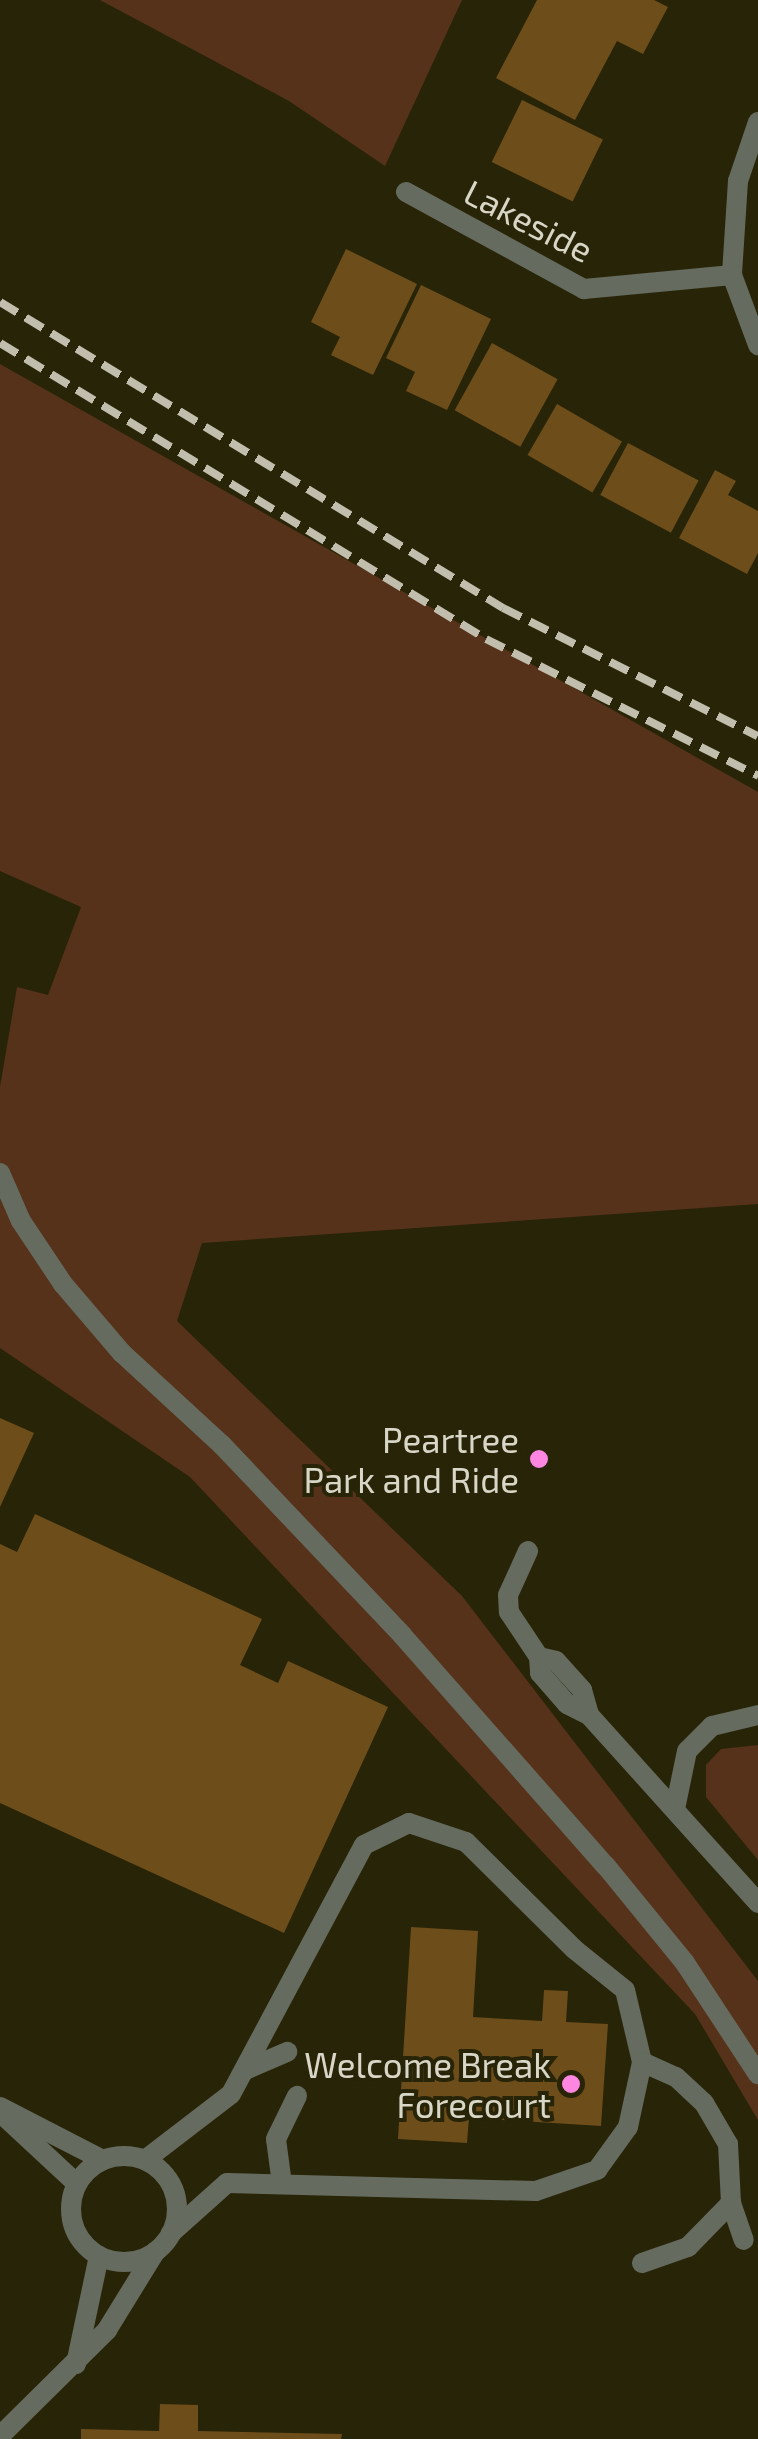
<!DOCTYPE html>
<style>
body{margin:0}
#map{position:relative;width:758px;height:2439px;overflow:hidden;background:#282407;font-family:"Exo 2",sans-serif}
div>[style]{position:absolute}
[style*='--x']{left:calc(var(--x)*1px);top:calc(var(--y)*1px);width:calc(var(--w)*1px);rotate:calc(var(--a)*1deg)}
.green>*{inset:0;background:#56321b}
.building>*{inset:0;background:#6d4d1a;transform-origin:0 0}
.service>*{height:20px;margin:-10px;padding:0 10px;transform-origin:10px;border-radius:10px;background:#656b5e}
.service>.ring{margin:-10px;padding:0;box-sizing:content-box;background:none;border:20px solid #656b5e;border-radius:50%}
.minor>*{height:20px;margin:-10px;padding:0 10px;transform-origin:10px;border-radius:10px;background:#656b5e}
.rail>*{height:8px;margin-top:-4px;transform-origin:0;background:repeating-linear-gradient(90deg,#c1bead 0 20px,transparent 0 30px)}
.dots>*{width:28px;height:28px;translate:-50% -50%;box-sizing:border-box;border:5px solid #282407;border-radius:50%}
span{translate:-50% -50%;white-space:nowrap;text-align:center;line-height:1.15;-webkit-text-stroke:8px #282407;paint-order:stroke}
.street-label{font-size:35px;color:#d8d6c6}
.poi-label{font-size:35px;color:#d8d6c6}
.right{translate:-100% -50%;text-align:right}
</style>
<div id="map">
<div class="green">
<i style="clip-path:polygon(100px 0,462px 0,385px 166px,289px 101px)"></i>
<i style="clip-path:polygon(0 364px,758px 792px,758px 1204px,202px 1243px,177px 1321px,462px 1596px,758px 1981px,758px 2120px,695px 2014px,190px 1477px,0 1348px,0 1087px,17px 987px,48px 995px,81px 907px,0 871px)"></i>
<i style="clip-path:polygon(758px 1745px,758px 1860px,706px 1797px,706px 1765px,721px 1749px)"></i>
</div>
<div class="building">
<i style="clip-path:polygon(537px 0,654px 0,668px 7px,643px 54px,617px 41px,575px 120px,496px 78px)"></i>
<i style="left:522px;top:100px;width:90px;height:69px;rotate:26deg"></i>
<i style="clip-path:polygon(346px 249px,417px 284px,373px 375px,331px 355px,340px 337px,311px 322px)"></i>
<i style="clip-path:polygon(421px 285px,491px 319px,447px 410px,406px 391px,415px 372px,386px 358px)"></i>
<i style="left:492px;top:343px;width:75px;height:77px;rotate:29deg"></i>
<i style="left:557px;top:404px;width:75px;height:59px;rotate:30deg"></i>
<i style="left:628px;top:443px;width:80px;height:59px;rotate:28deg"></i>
<i style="clip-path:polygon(715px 470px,736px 481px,728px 495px,758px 511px,758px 553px,747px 574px,679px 538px)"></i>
<i style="clip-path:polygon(0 1418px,34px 1433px,0 1507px)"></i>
<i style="clip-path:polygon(35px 1514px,262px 1619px,240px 1665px,278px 1683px,288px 1661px,388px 1707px,284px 1933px,0 1803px,0 1544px,17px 1552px)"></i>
<i style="clip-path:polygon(411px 1927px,478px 1931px,473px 2017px,542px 2021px,544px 1990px,568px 1991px,566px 2022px,608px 2024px,601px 2126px,469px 2118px,467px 2143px,398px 2139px)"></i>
<i style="clip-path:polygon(160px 2404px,198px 2405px,198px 2431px,342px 2434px,341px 2439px,81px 2439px,81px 2429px,159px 2431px)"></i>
</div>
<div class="service">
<i style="--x:0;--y:1173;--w:52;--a:66.4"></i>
<i style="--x:21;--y:1221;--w:76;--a:56.3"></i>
<i style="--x:63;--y:1284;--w:91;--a:49.5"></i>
<i style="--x:122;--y:1353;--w:136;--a:42.6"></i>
<i style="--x:222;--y:1445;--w:262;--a:46.5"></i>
<i style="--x:402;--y:1635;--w:308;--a:48.6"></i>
<i style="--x:606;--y:1866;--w:125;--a:50.8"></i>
<i style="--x:685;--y:1963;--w:133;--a:56.7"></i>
<i style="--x:528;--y:1551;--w:48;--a:114.4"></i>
<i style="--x:508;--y:1595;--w:17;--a:87"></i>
<i style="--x:509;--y:1612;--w:54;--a:56.3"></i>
<i style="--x:539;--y:1657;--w:17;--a:13"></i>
<i style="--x:556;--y:1661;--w:39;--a:48"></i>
<i style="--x:582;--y:1690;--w:26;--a:74"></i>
<i style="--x:539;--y:1657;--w:16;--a:86"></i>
<i style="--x:540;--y:1673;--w:41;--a:48.9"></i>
<i style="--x:567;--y:1704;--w:25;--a:27"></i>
<i style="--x:589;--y:1715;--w:253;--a:48"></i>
<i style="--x:675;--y:1809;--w:59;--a:-78.3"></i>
<i style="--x:687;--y:1751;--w:35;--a:-45"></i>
<i style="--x:712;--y:1726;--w:47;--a:-13.4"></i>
<i style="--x:245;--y:2070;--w:46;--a:-23.2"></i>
<i style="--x:0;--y:2107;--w:116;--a:27.2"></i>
<i style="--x:5;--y:2117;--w:98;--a:42.9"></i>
<i class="ring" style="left:71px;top:2156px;width:86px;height:86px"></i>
<i style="--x:145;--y:2160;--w:108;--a:-37.5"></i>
<i style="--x:231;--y:2094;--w:282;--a:-61.9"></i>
<i style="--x:364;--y:1845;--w:50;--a:-26.1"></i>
<i style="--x:409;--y:1823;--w:60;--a:18.4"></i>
<i style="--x:466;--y:1842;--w:152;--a:44.7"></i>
<i style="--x:574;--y:1949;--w:65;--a:38.8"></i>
<i style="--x:625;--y:1990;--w:74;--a:76.7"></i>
<i style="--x:642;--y:2062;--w:37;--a:24"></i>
<i style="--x:676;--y:2077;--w:38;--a:43"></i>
<i style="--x:704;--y:2103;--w:48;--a:59.7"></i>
<i style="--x:728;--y:2144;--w:59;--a:87.1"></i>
<i style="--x:731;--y:2203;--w:39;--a:71"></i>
<i style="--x:282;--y:2184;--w:45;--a:-97.6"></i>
<i style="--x:276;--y:2139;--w:48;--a:-64"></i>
<i style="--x:171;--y:2233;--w:75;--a:-41.8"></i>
<i style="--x:227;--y:2183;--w:309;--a:1.5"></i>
<i style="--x:536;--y:2191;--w:65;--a:-19"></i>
<i style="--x:597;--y:2170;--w:53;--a:-54.2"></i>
<i style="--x:628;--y:2127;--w:66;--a:-77.8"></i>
<i style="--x:642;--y:2263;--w:49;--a:-19.2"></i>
<i style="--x:688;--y:2247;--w:62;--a:-45.7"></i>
<i style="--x:76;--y:2364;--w:110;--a:-78"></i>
<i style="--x:0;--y:2436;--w:151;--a:-44.7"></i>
<i style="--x:107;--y:2330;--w:92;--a:-58.4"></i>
</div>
<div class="minor">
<i style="--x:758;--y:122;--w:62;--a:108.7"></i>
<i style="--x:738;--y:181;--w:94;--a:93.7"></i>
<i style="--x:732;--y:275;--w:75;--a:69.6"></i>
<i style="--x:406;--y:192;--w:203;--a:28.6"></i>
<i style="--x:584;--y:289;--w:149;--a:-5.4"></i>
</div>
<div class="rail">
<i style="--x:0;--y:302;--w:589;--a:31.31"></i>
<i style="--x:503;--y:608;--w:285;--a:26.7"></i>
<i style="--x:0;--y:343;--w:569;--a:31.34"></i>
<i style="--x:486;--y:639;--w:305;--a:26.7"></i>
</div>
<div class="dots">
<i style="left:539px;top:1459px;background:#fd86e1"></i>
<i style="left:571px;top:2084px;background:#fd86e1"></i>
</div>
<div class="street-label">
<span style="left:529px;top:220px;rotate:27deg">Lakeside</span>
</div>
<div class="poi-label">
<span class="right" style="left:519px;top:1459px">Peartree<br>Park and Ride</span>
<span class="right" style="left:551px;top:2084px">Welcome Break<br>Forecourt</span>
</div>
</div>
